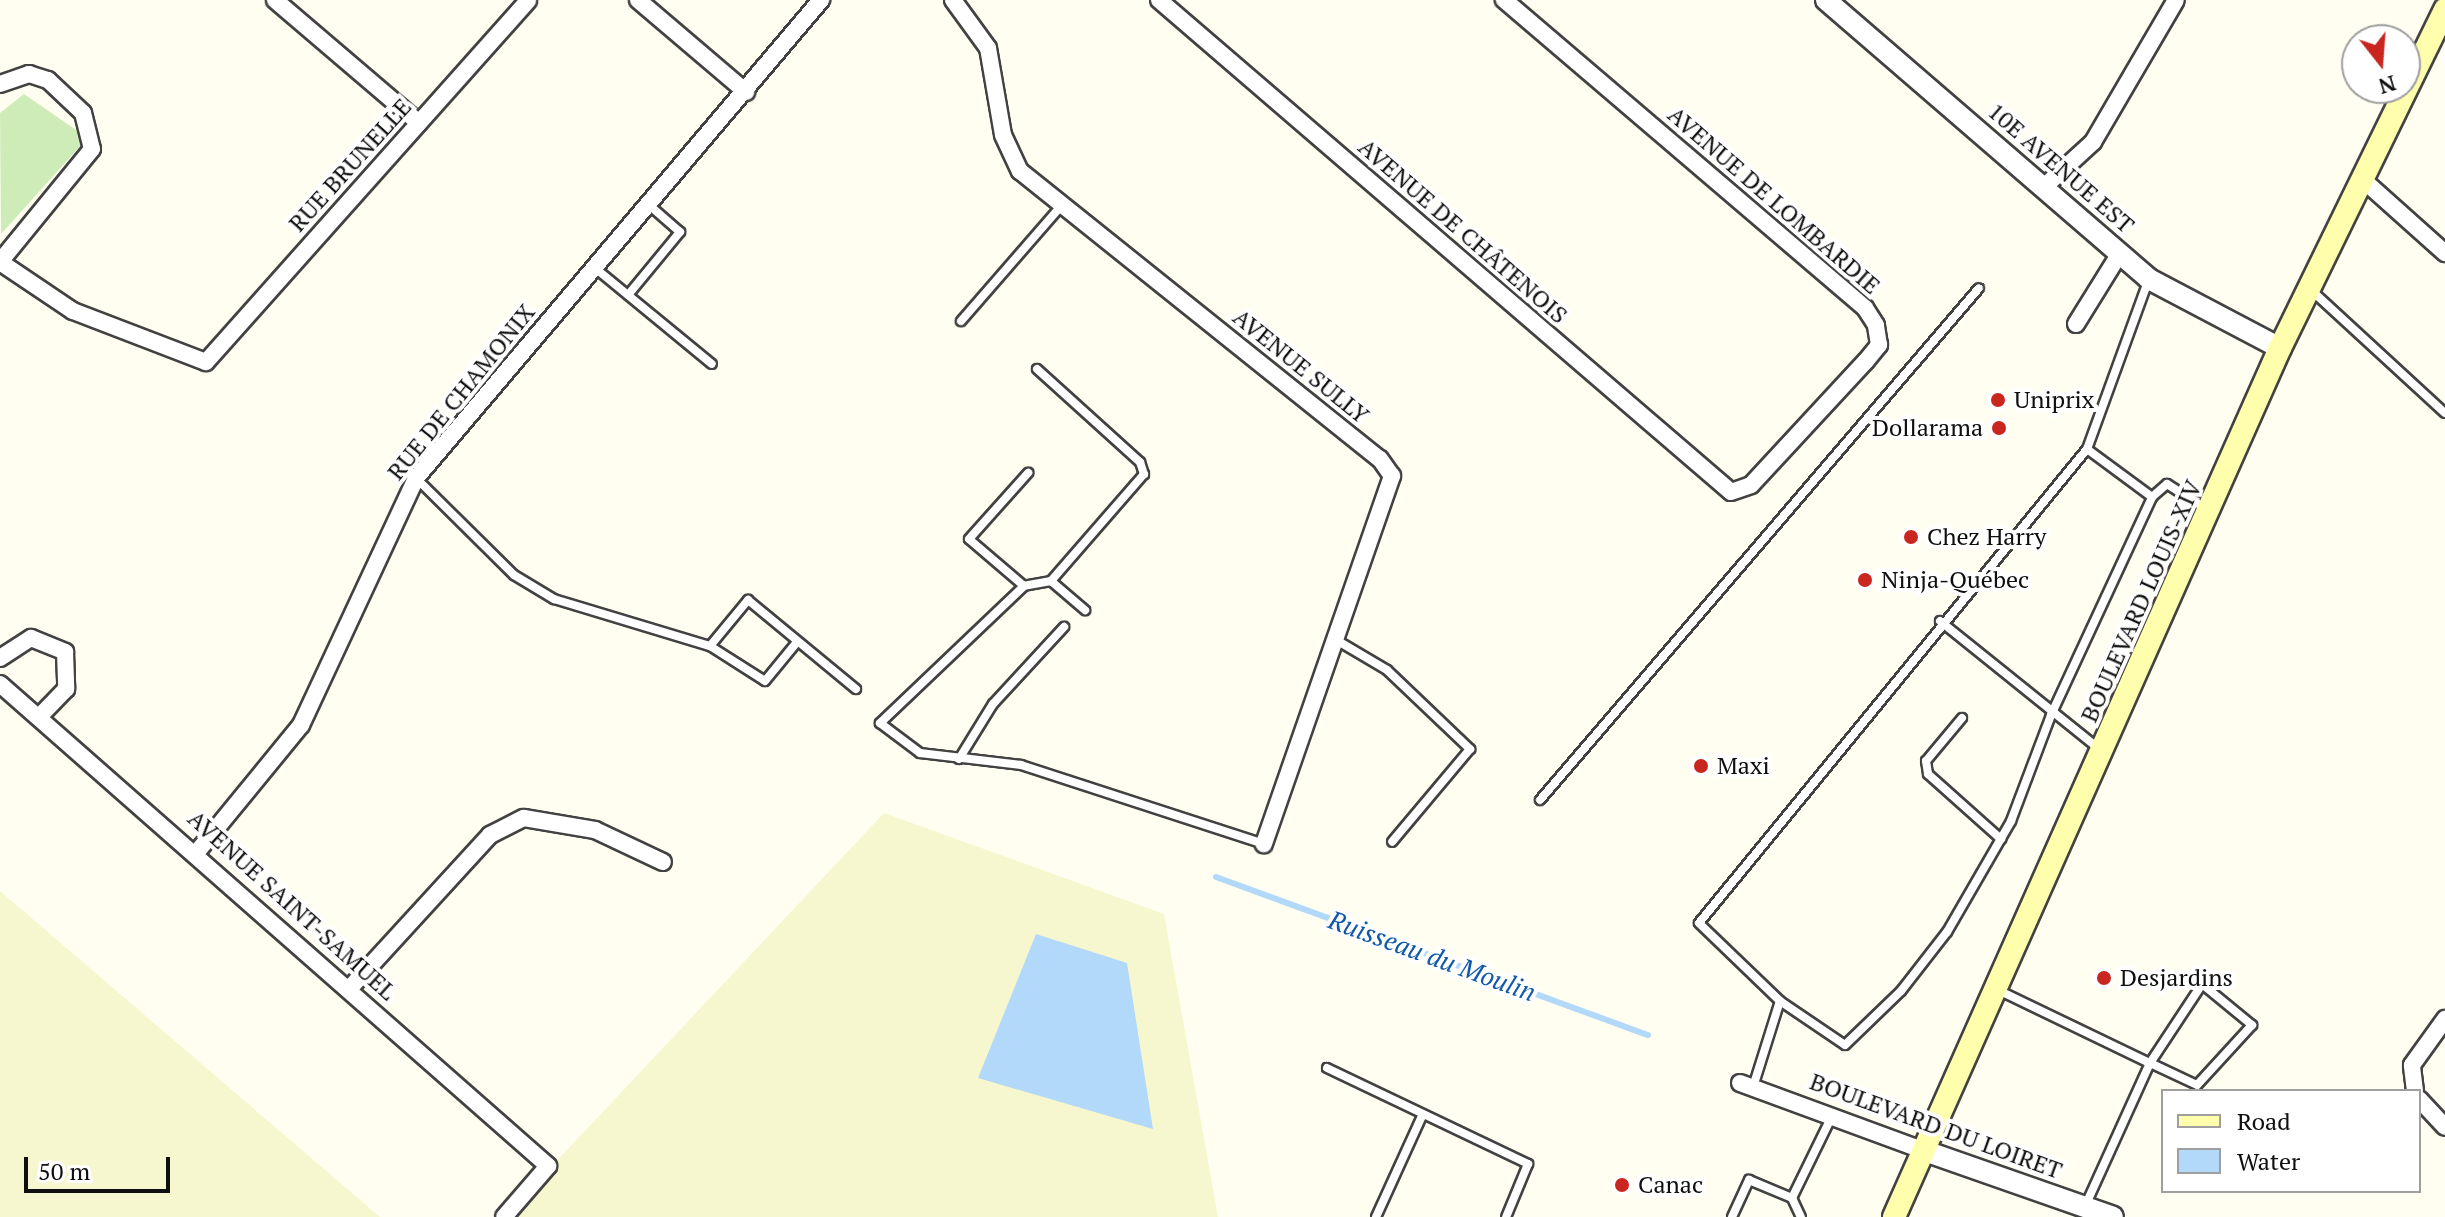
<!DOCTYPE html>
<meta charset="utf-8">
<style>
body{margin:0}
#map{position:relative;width:2445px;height:1217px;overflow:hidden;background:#fffef1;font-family:"PT Serif",serif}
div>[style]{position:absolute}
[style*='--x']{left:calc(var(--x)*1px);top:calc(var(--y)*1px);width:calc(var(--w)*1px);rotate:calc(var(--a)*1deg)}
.farmland>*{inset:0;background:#f7f7cf}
.green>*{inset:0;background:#ceecb8}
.water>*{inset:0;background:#b2d8fa}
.stream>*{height:6px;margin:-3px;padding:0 3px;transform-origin:3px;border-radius:3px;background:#b2d8fa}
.roads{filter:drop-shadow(2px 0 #424242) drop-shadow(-2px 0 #424242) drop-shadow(0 2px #424242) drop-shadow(0 -2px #424242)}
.service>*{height:8px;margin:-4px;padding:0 4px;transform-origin:4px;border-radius:4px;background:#fff}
.minor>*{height:16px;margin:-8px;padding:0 8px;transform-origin:8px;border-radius:8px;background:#fff}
.tertiary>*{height:20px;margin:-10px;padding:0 10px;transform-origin:10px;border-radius:10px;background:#fff}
.secondary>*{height:22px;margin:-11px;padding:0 11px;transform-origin:11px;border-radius:11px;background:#fffeac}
.dots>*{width:22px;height:22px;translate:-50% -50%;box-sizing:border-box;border:4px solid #fff;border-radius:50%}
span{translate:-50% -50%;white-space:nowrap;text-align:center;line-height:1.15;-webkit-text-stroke:8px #fff;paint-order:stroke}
.street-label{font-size:24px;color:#0f0f0f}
.poi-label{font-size:24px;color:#0f0f0f}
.left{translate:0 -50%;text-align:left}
.right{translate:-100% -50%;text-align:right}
.water-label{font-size:26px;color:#1058aa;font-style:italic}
.legend{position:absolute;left:2161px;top:1089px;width:260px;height:104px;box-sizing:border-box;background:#fff;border:2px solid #9f9f9f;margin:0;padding:10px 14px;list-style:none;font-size:24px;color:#0f0f0f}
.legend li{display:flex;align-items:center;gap:16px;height:40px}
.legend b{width:40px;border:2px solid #9f9f9f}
.north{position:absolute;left:2341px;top:24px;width:80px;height:80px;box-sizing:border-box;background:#fff;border:2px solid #9f9f9f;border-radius:50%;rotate:163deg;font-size:22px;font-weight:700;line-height:32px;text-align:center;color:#0f0f0f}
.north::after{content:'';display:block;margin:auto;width:28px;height:36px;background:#c8261e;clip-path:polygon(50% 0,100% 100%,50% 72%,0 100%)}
.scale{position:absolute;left:24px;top:1157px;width:146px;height:36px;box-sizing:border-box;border:4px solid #0f0f0f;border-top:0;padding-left:10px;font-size:24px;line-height:28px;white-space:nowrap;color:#0f0f0f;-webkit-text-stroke:6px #fff;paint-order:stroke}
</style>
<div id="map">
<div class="farmland">
<i style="clip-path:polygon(884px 813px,1164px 914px,1218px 1217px,504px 1217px)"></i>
<i style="clip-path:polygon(0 891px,380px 1217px,0 1217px)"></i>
</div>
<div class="green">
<i style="clip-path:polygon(24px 94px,79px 132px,82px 144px,1px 234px,0 113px)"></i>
</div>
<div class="water">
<i style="clip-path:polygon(1036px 934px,1127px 963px,1153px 1129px,978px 1078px)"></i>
</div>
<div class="stream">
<i style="--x:1216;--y:877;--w:460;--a:20.1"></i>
</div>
<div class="roads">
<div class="service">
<i style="--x:595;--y:268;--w:151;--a:39.4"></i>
<i style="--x:2310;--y:289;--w:183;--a:42.6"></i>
<i style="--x:628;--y:295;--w:82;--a:-50.5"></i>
<i style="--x:680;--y:232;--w:41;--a:-138.9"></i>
<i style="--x:961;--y:321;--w:152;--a:-49"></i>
<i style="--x:1037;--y:369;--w:139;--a:42.1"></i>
<i style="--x:1140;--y:462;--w:13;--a:72"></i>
<i style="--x:1144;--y:474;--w:142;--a:131"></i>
<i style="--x:1051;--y:581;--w:27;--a:170"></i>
<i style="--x:1024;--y:586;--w:199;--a:136.4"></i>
<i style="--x:880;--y:723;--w:50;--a:36.9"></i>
<i style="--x:920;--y:753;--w:102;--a:6.8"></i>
<i style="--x:1021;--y:765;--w:256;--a:18"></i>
<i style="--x:2087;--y:449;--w:81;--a:36.4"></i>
<i style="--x:416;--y:478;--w:138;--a:44.7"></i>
<i style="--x:514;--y:575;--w:47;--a:31"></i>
<i style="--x:554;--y:599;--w:163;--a:16.8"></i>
<i style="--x:710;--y:646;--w:60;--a:-50.4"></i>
<i style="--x:748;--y:600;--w:140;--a:39.5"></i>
<i style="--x:1051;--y:581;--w:45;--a:40.5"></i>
<i style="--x:1024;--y:586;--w:72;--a:-139.5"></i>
<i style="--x:969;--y:539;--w:89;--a:-48.2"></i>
<i style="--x:1940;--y:621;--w:203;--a:38.8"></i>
<i style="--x:1338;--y:641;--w:57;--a:30.6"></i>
<i style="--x:1387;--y:670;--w:115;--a:43.6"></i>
<i style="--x:1470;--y:749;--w:121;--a:130"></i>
<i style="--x:710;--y:646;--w:65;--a:32.5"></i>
<i style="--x:765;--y:681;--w:50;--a:-50.6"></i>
<i style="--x:1962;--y:718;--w:56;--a:129.9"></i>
<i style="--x:1926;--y:761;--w:13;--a:81"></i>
<i style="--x:1928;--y:774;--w:98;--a:41.7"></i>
<i style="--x:959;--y:759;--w:65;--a:-58.3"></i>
<i style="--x:993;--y:704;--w:105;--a:-47.3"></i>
<i style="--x:1540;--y:800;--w:674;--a:-49.39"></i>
<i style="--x:2202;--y:984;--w:65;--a:39.4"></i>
<i style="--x:2252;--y:1025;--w:81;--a:132.5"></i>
<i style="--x:2197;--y:1085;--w:52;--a:-154.9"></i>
<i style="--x:2150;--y:1063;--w:95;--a:-56.6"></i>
<i style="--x:1998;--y:990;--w:169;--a:25.7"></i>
<i style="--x:2150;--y:1063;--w:157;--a:114.4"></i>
<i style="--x:1780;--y:1001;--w:78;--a:34.1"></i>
<i style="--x:1845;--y:1045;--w:78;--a:-44"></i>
<i style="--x:1901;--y:991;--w:75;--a:-52.1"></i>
<i style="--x:1947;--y:932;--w:128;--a:-60"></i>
<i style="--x:2011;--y:821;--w:113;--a:-69.3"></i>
<i style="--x:2051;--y:715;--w:240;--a:-65.1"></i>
<i style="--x:2152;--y:497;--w:20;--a:-41"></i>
<i style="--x:2167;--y:484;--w:45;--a:32.3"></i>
<i style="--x:1327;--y:1068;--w:223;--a:25.5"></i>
<i style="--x:1528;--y:1164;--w:57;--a:112.5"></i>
<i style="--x:1753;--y:1087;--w:90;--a:-72.6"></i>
<i style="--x:1780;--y:1001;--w:112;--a:-136.1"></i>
<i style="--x:1699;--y:923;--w:613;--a:-50.7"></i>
<i style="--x:2087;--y:449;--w:179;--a:-70"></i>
<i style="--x:1792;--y:1198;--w:21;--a:65"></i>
<i style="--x:1376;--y:1217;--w:113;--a:-65.5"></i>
<i style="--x:1732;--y:1217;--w:41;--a:-65.3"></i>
<i style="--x:1749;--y:1180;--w:47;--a:22.7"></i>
<i style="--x:1792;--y:1198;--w:91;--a:-64"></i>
</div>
<div class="minor">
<i style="--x:275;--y:0;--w:189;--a:40.5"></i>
<i style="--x:638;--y:0;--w:142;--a:40.4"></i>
<i style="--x:953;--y:0;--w:59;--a:53.9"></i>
<i style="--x:988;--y:48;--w:88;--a:80.2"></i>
<i style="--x:1003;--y:135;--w:40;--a:65"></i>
<i style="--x:1020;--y:171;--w:461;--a:38.7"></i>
<i style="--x:1380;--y:459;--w:21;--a:55"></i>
<i style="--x:1392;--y:476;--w:390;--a:109.2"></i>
<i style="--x:1159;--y:0;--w:754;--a:40.7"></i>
<i style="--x:1731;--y:492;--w:21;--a:-19"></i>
<i style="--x:1751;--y:485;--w:169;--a:-47.2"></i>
<i style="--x:1866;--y:361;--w:21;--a:-51"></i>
<i style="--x:1879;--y:345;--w:20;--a:-99"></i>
<i style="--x:1876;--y:325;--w:20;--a:-123"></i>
<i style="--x:1865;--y:308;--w:475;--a:-139.5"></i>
<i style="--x:0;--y:84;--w:31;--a:-19"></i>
<i style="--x:29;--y:74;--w:20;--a:18"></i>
<i style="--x:48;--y:80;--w:48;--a:43.3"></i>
<i style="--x:83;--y:113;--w:37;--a:76"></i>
<i style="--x:92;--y:149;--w:146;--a:129.2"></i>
<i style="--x:2361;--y:178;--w:113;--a:41.8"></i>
<i style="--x:2045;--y:186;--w:65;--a:-42.5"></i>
<i style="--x:2093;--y:142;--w:164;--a:-59.7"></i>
<i style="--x:0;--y:262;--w:88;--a:33.9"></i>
<i style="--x:73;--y:311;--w:142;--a:21"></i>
<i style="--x:206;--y:362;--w:484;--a:-48.3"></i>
<i style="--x:2076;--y:324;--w:84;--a:-58.2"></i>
<i style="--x:0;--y:658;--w:37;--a:-33"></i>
<i style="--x:31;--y:638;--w:37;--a:22"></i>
<i style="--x:65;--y:652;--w:37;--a:88"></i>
<i style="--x:66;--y:689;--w:39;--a:134"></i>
<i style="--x:0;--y:684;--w:730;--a:41.33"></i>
<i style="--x:548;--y:1166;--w:67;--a:130.8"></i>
<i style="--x:197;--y:852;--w:164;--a:-50.7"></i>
<i style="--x:301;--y:725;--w:272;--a:-65"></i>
<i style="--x:416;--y:478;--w:627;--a:-49.73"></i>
<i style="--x:349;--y:989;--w:209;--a:-47.5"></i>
<i style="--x:490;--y:835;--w:38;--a:-27"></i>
<i style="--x:524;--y:818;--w:72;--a:9.6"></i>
<i style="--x:595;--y:830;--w:75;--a:25.2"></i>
<i style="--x:1740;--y:1083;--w:197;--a:20.2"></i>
<i style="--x:2415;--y:1091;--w:26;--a:-97"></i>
<i style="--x:2412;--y:1065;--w:57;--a:-54.3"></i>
<i style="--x:2419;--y:1099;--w:38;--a:47"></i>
</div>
<div class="tertiary">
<i style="--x:1826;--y:0;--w:427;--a:40.8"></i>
<i style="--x:2149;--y:279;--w:148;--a:27.8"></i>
<i style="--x:1925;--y:1151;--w:199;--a:19.3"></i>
</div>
<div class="secondary">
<i style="--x:1894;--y:1217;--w:951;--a:-66.05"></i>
<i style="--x:2280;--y:348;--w:377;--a:-64"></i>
</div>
</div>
<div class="dots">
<i style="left:1998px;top:400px;background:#c8261e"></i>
<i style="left:1999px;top:428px;background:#c8261e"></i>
<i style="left:1911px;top:537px;background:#c8261e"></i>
<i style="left:1865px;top:580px;background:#c8261e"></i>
<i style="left:1701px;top:766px;background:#c8261e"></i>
<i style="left:2104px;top:978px;background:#c8261e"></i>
<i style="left:1622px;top:1185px;background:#c8261e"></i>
</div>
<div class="street-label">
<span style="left:350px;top:165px;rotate:-48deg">RUE BRUNELLE</span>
<span style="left:2061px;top:168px;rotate:41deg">10E AVENUE EST</span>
<span style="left:1774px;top:200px;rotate:41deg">AVENUE DE LOMBARDIE</span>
<span style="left:1463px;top:231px;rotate:41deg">AVENUE DE CHÂTENOIS</span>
<span style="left:1301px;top:366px;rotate:39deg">AVENUE SULLY</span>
<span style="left:461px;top:392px;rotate:-51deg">RUE DE CHAMONIX</span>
<span style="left:2141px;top:601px;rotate:-66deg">BOULEVARD LOUIS-XIV</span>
<span style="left:292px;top:905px;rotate:42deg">AVENUE SAINT-SAMUEL</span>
<span style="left:1936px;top:1126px;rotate:20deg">BOULEVARD DU LOIRET</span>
</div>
<div class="poi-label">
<span class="left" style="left:2014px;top:400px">Uniprix</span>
<span class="right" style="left:1983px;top:428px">Dollarama</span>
<span class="left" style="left:1927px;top:537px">Chez Harry</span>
<span class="left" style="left:1881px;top:580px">Ninja-Québec</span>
<span class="left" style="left:1717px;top:766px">Maxi</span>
<span class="left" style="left:2120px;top:978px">Desjardins</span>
<span class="left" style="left:1638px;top:1185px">Canac</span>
</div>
<div class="water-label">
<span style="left:1432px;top:956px;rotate:20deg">Ruisseau du Moulin</span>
</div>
<ul class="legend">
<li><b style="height:10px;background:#fffeac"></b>Road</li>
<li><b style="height:22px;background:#b2d8fa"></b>Water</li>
</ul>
<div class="north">N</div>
<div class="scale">50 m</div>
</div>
